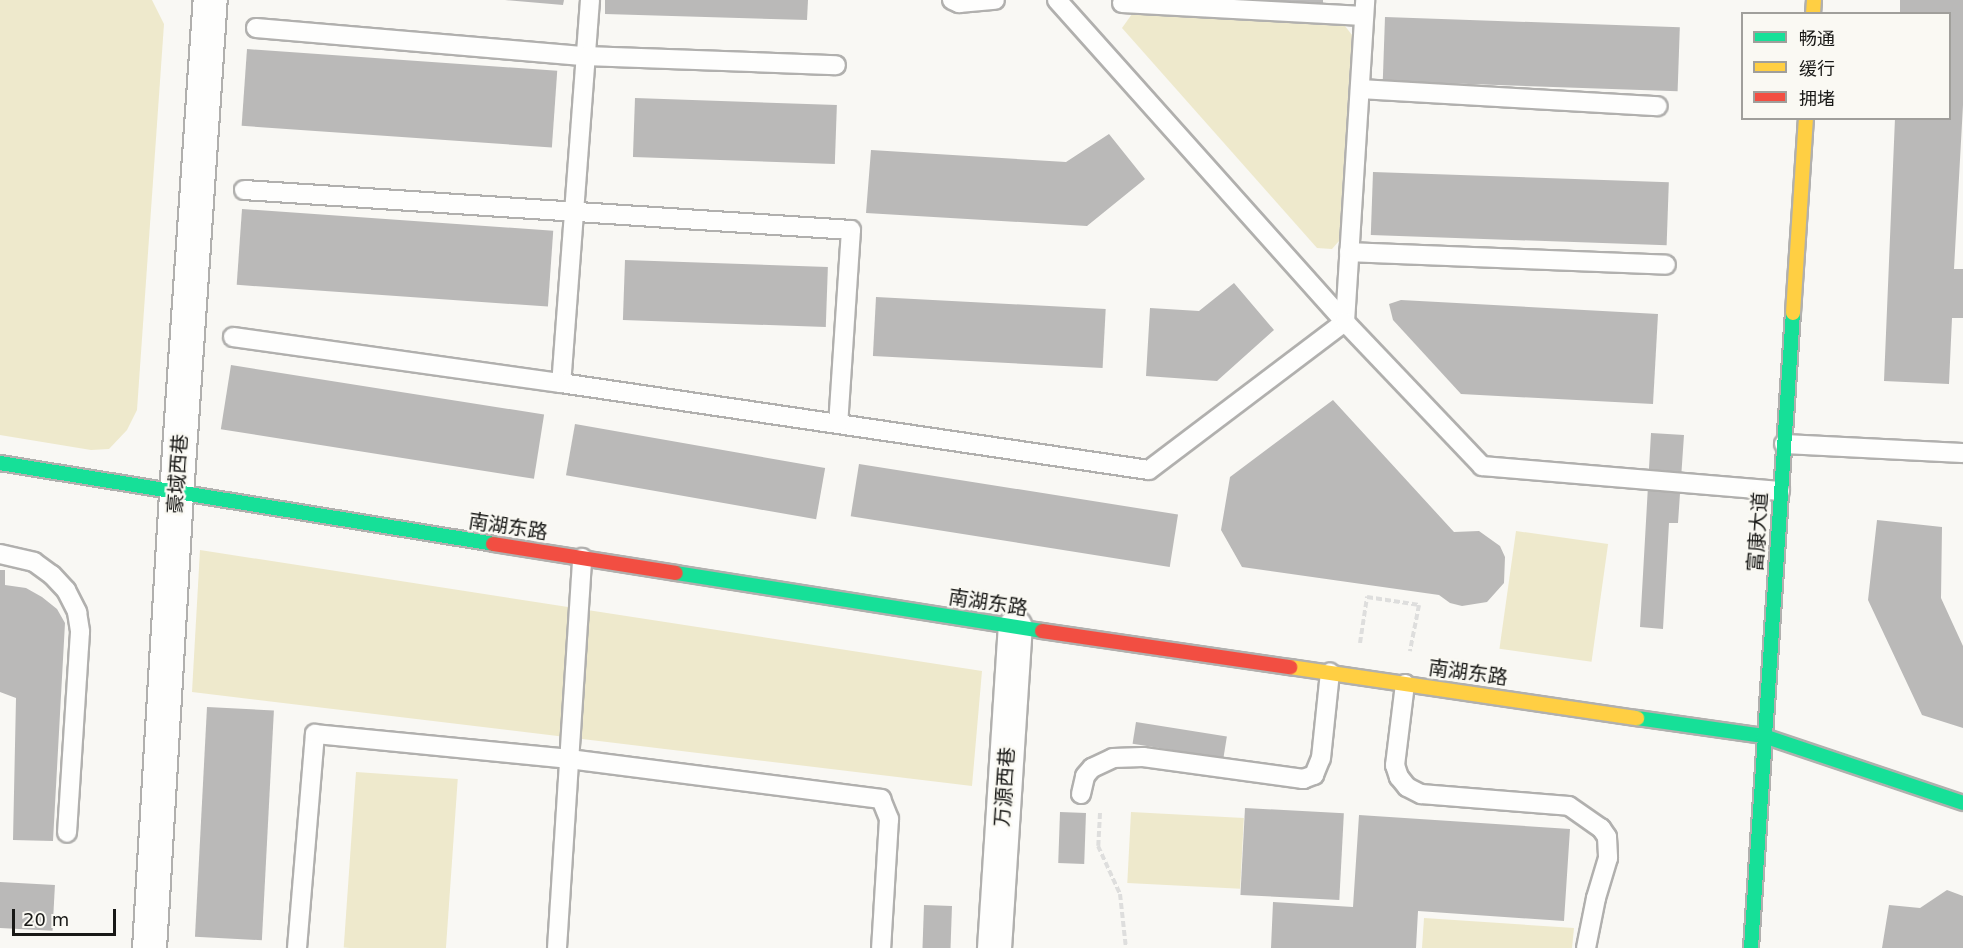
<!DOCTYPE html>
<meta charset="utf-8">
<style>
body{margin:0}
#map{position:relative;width:1963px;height:948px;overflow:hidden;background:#f9f8f4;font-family:"DejaVu Sans","Noto Sans SC",sans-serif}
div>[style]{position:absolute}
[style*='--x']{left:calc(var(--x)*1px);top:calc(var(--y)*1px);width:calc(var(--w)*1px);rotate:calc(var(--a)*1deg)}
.green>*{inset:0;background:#eee9cc;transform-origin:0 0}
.building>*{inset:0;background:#bab9b8;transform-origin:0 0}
.path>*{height:4px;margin-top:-2px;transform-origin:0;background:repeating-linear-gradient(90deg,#dededd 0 6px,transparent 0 9px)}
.roads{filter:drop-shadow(2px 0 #b1b0ae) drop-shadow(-2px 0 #b1b0ae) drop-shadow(0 2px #b1b0ae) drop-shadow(0 -2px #b1b0ae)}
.lane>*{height:18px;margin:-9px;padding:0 9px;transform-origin:9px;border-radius:9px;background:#fefefd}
.street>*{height:33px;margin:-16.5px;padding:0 16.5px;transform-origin:16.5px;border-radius:16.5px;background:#fefefd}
.fast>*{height:14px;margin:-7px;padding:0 7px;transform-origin:7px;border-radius:7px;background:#16e098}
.slow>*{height:14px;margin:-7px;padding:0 7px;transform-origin:7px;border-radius:7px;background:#ffcf43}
.jam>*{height:14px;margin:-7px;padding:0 7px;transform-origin:7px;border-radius:7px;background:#f24e42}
span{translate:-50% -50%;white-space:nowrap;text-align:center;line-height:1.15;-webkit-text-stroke:4.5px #faf9f3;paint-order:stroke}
.street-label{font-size:20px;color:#191917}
.legend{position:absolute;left:1741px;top:12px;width:210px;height:108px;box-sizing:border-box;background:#faf9f3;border:2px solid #a09f9b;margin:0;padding:8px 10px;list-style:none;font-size:18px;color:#191917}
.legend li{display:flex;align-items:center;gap:12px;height:30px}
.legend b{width:30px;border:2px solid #a09f9b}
.scale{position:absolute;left:12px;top:909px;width:104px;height:27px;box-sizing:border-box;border:3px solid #191917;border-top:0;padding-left:8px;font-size:18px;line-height:21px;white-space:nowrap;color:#191917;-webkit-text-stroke:4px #faf9f3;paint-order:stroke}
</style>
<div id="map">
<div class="green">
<i style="clip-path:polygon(0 0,152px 0,164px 24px,137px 410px,127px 430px,109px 449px,91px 450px,0 435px)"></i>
<i style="clip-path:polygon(1132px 14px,1345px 26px,1352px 35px,1339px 241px,1332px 249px,1317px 248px,1122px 28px)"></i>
<i style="left:1516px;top:531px;width:93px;height:119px;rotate:8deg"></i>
<i style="clip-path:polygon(200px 550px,982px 671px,972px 786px,192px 692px)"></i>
<i style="left:356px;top:772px;width:102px;height:176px;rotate:4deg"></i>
<i style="left:1131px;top:812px;width:113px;height:71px;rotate:3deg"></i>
<i style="clip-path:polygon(1424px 918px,1574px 928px,1572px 948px,1422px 948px)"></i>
</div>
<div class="building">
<i style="clip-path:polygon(505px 0,564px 0,563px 5px)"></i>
<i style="clip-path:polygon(605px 0,808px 0,807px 20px,605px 14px)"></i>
<i style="clip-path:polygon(1272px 0,1323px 0,1323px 5px)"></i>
<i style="clip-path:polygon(1900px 0,1963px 0,1963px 105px,1954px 269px,1963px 269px,1963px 318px,1952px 318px,1949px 384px,1884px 381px,1895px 118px,1950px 118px,1950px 14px,1900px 14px)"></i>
<i style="left:1385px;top:17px;width:295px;height:64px;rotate:2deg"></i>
<i style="left:247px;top:49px;width:311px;height:77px;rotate:4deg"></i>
<i style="left:635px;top:98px;width:202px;height:59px;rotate:2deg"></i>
<i style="clip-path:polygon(1109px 134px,1145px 179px,1087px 226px,866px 213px,871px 150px,1066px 162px)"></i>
<i style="left:1373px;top:172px;width:296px;height:63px;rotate:2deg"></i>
<i style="left:242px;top:209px;width:312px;height:76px;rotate:4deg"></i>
<i style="left:625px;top:260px;width:203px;height:60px;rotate:2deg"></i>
<i style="clip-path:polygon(1234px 283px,1274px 330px,1217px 381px,1146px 376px,1150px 308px,1199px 311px)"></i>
<i style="left:876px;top:297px;width:230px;height:59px;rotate:3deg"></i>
<i style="clip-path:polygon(1401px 300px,1658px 314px,1653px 404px,1461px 394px,1393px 320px,1389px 304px)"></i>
<i style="left:231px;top:365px;width:317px;height:65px;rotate:9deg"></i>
<i style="clip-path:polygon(1333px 400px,1454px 532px,1479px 531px,1500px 546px,1505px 557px,1504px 583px,1487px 602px,1462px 606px,1450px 603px,1439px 595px,1242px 567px,1221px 530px,1230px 477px)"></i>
<i style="left:575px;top:424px;width:254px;height:52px;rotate:10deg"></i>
<i style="clip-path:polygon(1651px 433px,1684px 435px,1678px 523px,1669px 523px,1663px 629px,1640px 627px)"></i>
<i style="left:859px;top:464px;width:323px;height:53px;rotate:9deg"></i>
<i style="clip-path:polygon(1877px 520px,1942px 527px,1941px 598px,1963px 646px,1963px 728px,1922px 715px,1868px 600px)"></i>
<i style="clip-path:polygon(0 570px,5px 570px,5px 585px,26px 588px,42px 597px,57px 609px,65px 623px,53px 841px,13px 840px,16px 698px,0 692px)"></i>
<i style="left:207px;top:707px;width:67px;height:230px;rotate:3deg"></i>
<i style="left:1136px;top:722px;width:92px;height:22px;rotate:9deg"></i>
<i style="left:1245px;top:808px;width:99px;height:87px;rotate:3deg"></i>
<i style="left:1060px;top:812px;width:26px;height:51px;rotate:2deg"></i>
<i style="clip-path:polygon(1359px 815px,1570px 829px,1564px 921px,1418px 911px,1416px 948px,1271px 948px,1273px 902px,1353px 907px)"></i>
<i style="left:0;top:882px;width:55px;height:46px;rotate:3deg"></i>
<i style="clip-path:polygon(1947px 890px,1963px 896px,1963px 948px,1882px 948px,1889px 905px,1920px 908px)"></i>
<i style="left:924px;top:905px;width:28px;height:43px;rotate:2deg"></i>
</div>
<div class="path">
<i style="--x:1360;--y:643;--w:47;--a:-81.3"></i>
<i style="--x:1367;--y:597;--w:53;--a:8.7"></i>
<i style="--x:1419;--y:605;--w:47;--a:101.1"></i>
<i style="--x:1100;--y:813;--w:33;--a:93"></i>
<i style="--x:1098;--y:846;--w:53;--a:65.4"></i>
<i style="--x:1120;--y:894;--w:54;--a:83.7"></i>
</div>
<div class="roads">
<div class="lane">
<i style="--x:590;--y:0;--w:384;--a:94.3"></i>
<i style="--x:561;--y:383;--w:594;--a:8.42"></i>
<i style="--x:1149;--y:470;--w:246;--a:-37.1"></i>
<i style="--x:1345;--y:322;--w:323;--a:-86.4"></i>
<i style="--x:952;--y:0;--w:8;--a:23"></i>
<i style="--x:959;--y:3;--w:36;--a:-5"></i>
<i style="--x:1057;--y:0;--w:432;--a:48.2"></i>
<i style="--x:1345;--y:322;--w:199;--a:46.4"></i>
<i style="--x:1482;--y:466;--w:299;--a:4.8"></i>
<i style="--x:1122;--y:3;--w:242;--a:3.1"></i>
<i style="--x:256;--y:28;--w:330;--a:4.9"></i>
<i style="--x:585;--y:56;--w:251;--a:2.1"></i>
<i style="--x:1360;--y:89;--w:298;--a:3.3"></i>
<i style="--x:244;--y:190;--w:608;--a:3.77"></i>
<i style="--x:851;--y:230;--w:194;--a:93.8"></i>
<i style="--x:1349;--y:252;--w:317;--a:2.3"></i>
<i style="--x:233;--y:337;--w:331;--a:8"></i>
<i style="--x:1784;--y:444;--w:179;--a:2.9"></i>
<i style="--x:0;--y:554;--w:35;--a:13"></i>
<i style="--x:34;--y:562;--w:22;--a:36"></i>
<i style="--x:52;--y:575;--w:21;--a:47"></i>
<i style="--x:66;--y:590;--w:25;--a:63"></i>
<i style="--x:77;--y:612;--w:20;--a:81"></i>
<i style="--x:80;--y:632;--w:201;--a:93.7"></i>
<i style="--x:1405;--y:684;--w:82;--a:97"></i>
<i style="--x:1395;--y:765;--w:13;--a:72"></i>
<i style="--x:1399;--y:777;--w:13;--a:51"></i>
<i style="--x:1407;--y:787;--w:16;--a:27"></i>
<i style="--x:1421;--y:794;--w:148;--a:4.6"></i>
<i style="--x:1569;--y:806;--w:39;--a:35"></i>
<i style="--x:1601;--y:828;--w:11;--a:56"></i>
<i style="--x:1607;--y:837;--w:21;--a:87"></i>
<i style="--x:1608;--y:858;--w:42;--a:106.7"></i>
<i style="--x:1596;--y:898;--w:51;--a:101.3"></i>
<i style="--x:1081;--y:794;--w:18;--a:-77"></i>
<i style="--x:1085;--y:776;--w:11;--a:-49"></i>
<i style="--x:1092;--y:768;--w:23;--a:-25"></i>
<i style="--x:1113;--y:758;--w:30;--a:-2"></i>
<i style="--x:1143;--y:757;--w:162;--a:7.8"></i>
<i style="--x:1303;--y:779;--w:12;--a:-20"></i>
<i style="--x:1314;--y:775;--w:18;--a:-68"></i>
<i style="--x:1321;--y:758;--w:86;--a:-84"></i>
<i style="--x:297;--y:948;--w:215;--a:-85.2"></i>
<i style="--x:315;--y:734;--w:255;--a:5.6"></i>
<i style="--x:569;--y:759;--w:315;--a:7.3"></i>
<i style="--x:881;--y:799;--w:22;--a:68"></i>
<i style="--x:889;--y:819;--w:129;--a:93.5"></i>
<i style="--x:557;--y:948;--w:391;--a:-86.3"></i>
</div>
<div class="street">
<i style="--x:149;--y:948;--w:455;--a:-86.6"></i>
<i style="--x:176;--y:494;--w:495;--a:-86.1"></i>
<i style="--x:994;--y:948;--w:322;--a:-86.3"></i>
</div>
<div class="fast">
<i style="--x:0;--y:463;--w:500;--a:9.3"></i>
<i style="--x:676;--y:573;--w:371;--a:9"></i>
<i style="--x:1637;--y:718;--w:128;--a:8.1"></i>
<i style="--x:1764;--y:736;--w:210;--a:18.6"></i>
<i style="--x:1751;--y:948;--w:636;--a:-86.22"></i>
</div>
<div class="slow">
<i style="--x:1813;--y:14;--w:14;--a:-86"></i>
<i style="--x:1793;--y:313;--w:195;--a:-86.2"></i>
<i style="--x:1290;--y:667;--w:351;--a:8.4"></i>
</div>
<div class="jam">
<i style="--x:493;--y:544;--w:185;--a:9"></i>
<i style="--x:1042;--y:631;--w:251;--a:8.3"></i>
</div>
</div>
<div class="street-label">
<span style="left:178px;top:474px;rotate:-86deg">豪域西巷</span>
<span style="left:508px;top:527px;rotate:9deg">南湖东路</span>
<span style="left:1758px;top:532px;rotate:-86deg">富康大道</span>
<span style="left:988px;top:603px;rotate:9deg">南湖东路</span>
<span style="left:1468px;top:673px;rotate:8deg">南湖东路</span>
<span style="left:1005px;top:787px;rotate:-86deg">万源西巷</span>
</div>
<ul class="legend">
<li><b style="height:8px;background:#16e098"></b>畅通</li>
<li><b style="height:8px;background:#ffcf43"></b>缓行</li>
<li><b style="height:8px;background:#f24e42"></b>拥堵</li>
</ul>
<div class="scale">20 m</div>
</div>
